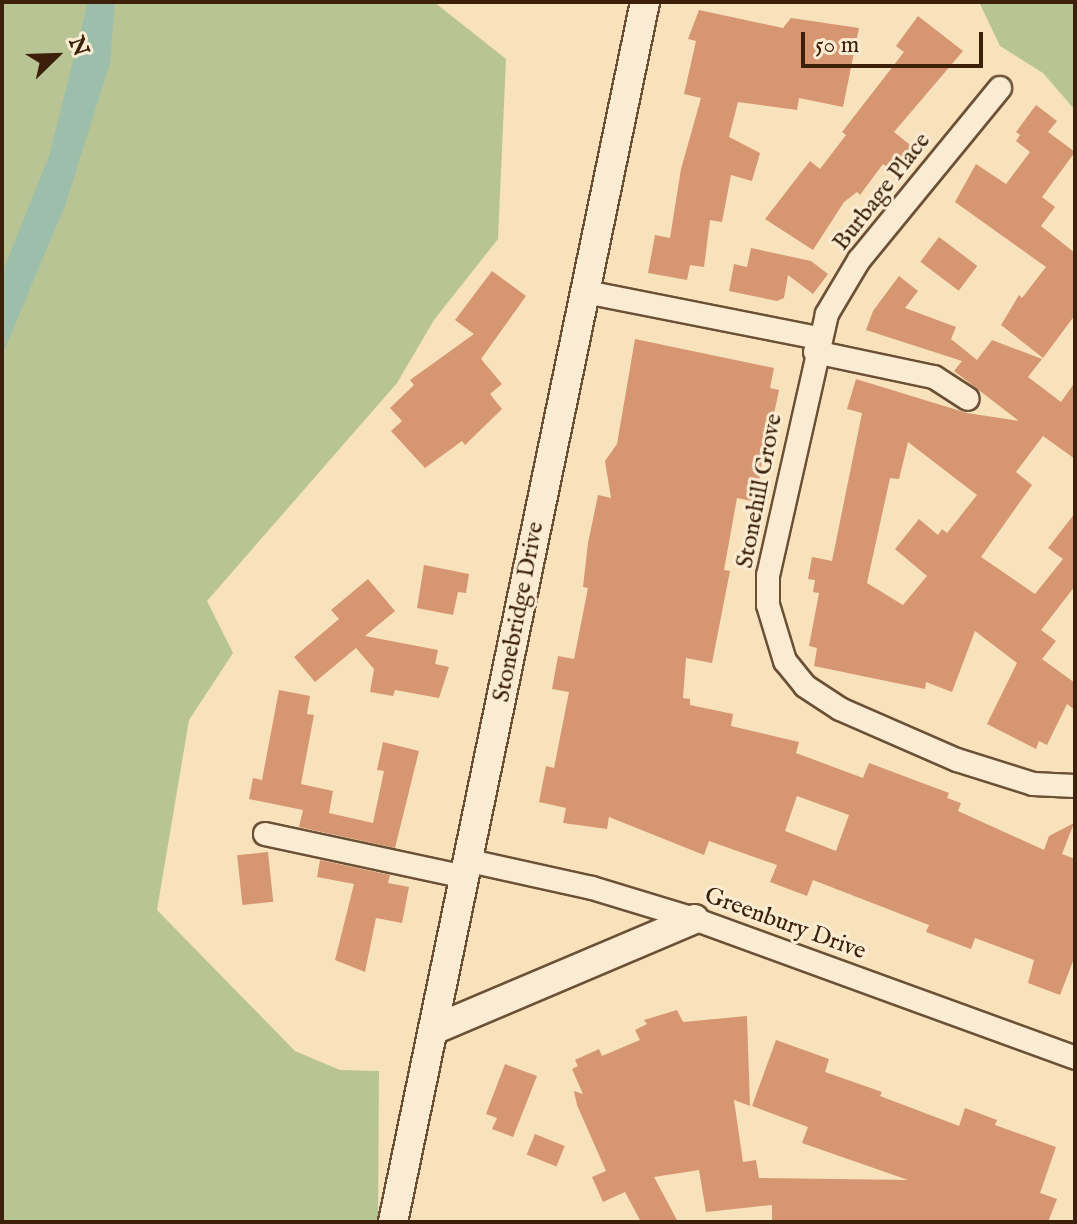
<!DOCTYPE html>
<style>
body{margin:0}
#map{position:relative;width:1077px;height:1224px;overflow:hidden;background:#f7e2bc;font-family:"IM FELL English",serif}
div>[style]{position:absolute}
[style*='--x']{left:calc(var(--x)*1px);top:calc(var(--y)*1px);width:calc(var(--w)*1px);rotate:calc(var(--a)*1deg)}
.green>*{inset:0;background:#b8c494}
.water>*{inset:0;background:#9ebeac}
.building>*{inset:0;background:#d69671;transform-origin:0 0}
.roads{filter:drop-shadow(2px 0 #6b5036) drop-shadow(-2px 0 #6b5036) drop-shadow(0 2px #6b5036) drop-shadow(0 -2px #6b5036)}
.minor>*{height:22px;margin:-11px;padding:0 11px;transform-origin:11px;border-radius:11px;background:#faecd3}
.tertiary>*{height:28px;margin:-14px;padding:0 14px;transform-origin:14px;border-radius:14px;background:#faecd3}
span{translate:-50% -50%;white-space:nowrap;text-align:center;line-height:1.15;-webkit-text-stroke:6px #faecd3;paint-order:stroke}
.street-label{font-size:24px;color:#3c2009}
.frame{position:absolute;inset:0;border:4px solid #3c2009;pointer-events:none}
.north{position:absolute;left:16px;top:16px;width:80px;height:80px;-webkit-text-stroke:6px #faecd3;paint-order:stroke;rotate:67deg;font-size:22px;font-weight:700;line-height:32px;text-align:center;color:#3c2009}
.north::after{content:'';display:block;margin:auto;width:28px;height:36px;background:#3c2009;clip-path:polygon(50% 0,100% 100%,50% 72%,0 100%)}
.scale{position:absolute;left:801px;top:32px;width:182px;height:36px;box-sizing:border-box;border:4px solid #3c2009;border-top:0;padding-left:10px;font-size:24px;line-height:28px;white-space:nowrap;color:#3c2009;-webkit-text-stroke:6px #faecd3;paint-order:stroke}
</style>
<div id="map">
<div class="green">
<i style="clip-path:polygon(2px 2px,434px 2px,506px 59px,498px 239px,434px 320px,397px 383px,207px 601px,233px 653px,189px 720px,157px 910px,295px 1051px,340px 1070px,379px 1071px,378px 1222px,2px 1222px)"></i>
<i style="clip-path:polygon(979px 2px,1075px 2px,1075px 110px,1043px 73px,1000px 46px)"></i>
</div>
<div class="water">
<i style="clip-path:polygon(88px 2px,115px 2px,110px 63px,65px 206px,2px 355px,2px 273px,49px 156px)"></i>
</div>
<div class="building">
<i style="clip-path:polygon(699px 10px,783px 28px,791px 18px,859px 28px,843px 107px,799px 98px,797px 110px,738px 102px,729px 137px,760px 153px,752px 181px,731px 175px,722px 222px,710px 220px,704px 267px,690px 265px,687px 280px,648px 273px,655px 235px,670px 238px,681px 169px,701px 98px,684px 94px,696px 41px,688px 39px)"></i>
<i style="clip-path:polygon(918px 16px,963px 51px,894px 132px,914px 148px,895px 173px,883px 164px,860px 195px,857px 192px,844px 202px,813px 250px,765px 219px,810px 161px,820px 169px,846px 135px,842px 132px,904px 52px,896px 46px)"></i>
<i style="clip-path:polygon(1036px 105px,1057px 121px,1048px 132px,1075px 152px,1042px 197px,1055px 207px,1041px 226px,1075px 253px,1075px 315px,1043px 358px,1001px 325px,1019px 295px,1022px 298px,1046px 267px,955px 202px,976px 164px,1006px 184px,1030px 152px,1016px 141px,1020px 135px,1016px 132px)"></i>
<i style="left:939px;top:237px;width:48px;height:31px;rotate:37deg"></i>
<i style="clip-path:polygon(751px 248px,811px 261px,828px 274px,813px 294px,788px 275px,784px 298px,777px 301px,729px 291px,734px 264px,747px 267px)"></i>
<i style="clip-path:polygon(492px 271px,526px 296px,481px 359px,502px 384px,490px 394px,502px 409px,465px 445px,462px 441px,425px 468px,391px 431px,402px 421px,390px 408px,414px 385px,410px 380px,474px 334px,455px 320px)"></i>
<i style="clip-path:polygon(evenodd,899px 276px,918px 291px,905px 308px,956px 327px,951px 339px,977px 360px,992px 340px,1042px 359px,1028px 377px,1061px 402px,1075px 382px,1075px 459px,1043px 436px,1016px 472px,1032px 485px,981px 557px,1035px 594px,1063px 559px,1048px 548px,1075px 513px,1075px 586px,1041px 630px,1056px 641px,1042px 659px,1075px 683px,1075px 710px,1067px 704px,1047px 745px,1039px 741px,1036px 749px,987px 724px,1017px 663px,975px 631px,952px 692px,926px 682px,925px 689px,814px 666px,817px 648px,809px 646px,819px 593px,813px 592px,815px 580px,808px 579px,812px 557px,832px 561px,862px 413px,847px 409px,856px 379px,967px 413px,1019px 421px,954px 371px,962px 361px,866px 330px,873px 311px,899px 276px,908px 442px,977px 495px,947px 533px,942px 529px,938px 535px,919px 519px,895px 549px,927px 576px,903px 605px,867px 583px,890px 478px,899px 479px,908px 442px)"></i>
<i style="clip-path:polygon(evenodd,635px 339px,774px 368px,770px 388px,779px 390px,774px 414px,769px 413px,756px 502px,737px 498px,724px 570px,730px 571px,712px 663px,686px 658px,683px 698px,690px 699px,690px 705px,733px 714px,731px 726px,799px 742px,796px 753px,863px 778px,869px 763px,949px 793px,947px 798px,961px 803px,958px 811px,1044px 850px,1049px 836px,1074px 823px,1062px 854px,1075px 859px,1075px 956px,1060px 995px,1028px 983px,1034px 960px,975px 938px,971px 949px,926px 932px,929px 925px,813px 880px,807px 896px,770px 882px,777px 865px,709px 841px,704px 855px,609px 817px,607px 829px,563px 823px,566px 808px,539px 802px,546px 766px,554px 768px,569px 692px,552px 689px,558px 656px,574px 659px,588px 588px,583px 587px,588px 543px,598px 495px,611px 498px,605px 461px,617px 444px,635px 339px,797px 796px,849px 815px,836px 851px,785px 831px,797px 796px)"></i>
<i style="clip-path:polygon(424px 565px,469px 574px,466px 593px,458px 592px,453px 615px,417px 608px)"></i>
<i style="clip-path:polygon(368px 579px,395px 611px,365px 636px,438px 650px,435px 664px,449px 667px,439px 698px,395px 690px,393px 696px,370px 692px,374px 669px,356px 648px,315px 682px,294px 657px,339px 619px,331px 610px)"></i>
<i style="clip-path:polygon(279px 690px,310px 696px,307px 714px,314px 715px,301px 784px,333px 791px,329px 813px,373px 823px,384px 771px,377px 770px,383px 742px,419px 751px,395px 848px,299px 827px,303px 810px,249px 799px,253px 778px,262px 780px)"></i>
<i style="left:268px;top:852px;width:50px;height:31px;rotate:84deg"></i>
<i style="clip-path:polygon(320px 860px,390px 875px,388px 883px,409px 887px,402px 923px,376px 918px,365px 972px,335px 960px,354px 884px,317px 877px)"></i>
<i style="clip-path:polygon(677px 1010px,683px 1022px,747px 1016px,750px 1106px,734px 1100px,743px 1162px,756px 1160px,759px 1178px,908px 1180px,802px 1143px,808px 1127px,752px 1106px,776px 1040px,829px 1059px,825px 1072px,882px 1092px,880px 1096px,959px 1126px,965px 1108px,997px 1120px,995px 1125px,1056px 1147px,1040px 1193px,1057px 1199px,1048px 1222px,772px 1221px,772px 1205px,706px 1212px,699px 1170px,654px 1177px,678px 1222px,641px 1222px,625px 1192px,603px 1202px,592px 1177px,606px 1171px,577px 1105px,574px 1091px,583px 1094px,572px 1069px,578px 1066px,575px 1060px,599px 1049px,602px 1056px,640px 1040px,635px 1030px,647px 1024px,644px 1020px)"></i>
<i style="clip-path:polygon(505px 1064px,537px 1076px,513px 1137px,492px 1129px,497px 1118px,486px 1114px)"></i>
<i style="left:535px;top:1134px;width:32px;height:22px;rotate:22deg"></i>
</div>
<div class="roads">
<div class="minor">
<i style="--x:1000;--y:88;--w:222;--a:129.3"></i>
<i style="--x:859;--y:260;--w:63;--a:120.7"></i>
<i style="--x:827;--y:314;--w:268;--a:102.7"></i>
<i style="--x:768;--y:575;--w:30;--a:90"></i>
<i style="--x:768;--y:605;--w:59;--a:73.1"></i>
<i style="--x:785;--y:661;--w:32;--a:51"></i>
<i style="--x:805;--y:686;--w:42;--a:33.3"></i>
<i style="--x:840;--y:709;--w:128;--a:23.6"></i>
<i style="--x:957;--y:760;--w:80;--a:17.5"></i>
<i style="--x:1033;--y:784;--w:42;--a:2.7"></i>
<i style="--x:586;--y:292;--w:237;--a:11.2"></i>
<i style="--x:815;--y:352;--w:122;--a:11.9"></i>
<i style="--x:934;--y:377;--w:40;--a:32.9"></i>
<i style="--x:265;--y:834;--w:206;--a:12.1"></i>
<i style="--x:470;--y:861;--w:125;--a:12.5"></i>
<i style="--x:592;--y:888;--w:107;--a:16.9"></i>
<i style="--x:694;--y:919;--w:406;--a:20"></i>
</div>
<div class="tertiary">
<i style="--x:433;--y:1030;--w:284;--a:-23"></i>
<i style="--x:393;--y:1222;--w:1246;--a:-78.33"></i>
</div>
</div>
<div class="street-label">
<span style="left:882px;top:192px;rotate:-52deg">Burbage Place</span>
<span style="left:760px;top:491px;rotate:-79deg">Stonehill Grove</span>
<span style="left:519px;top:612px;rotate:-79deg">Stonebridge Drive</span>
<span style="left:785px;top:924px;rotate:20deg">Greenbury Drive</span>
</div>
<div class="frame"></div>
<div class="north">N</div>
<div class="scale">50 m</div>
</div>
